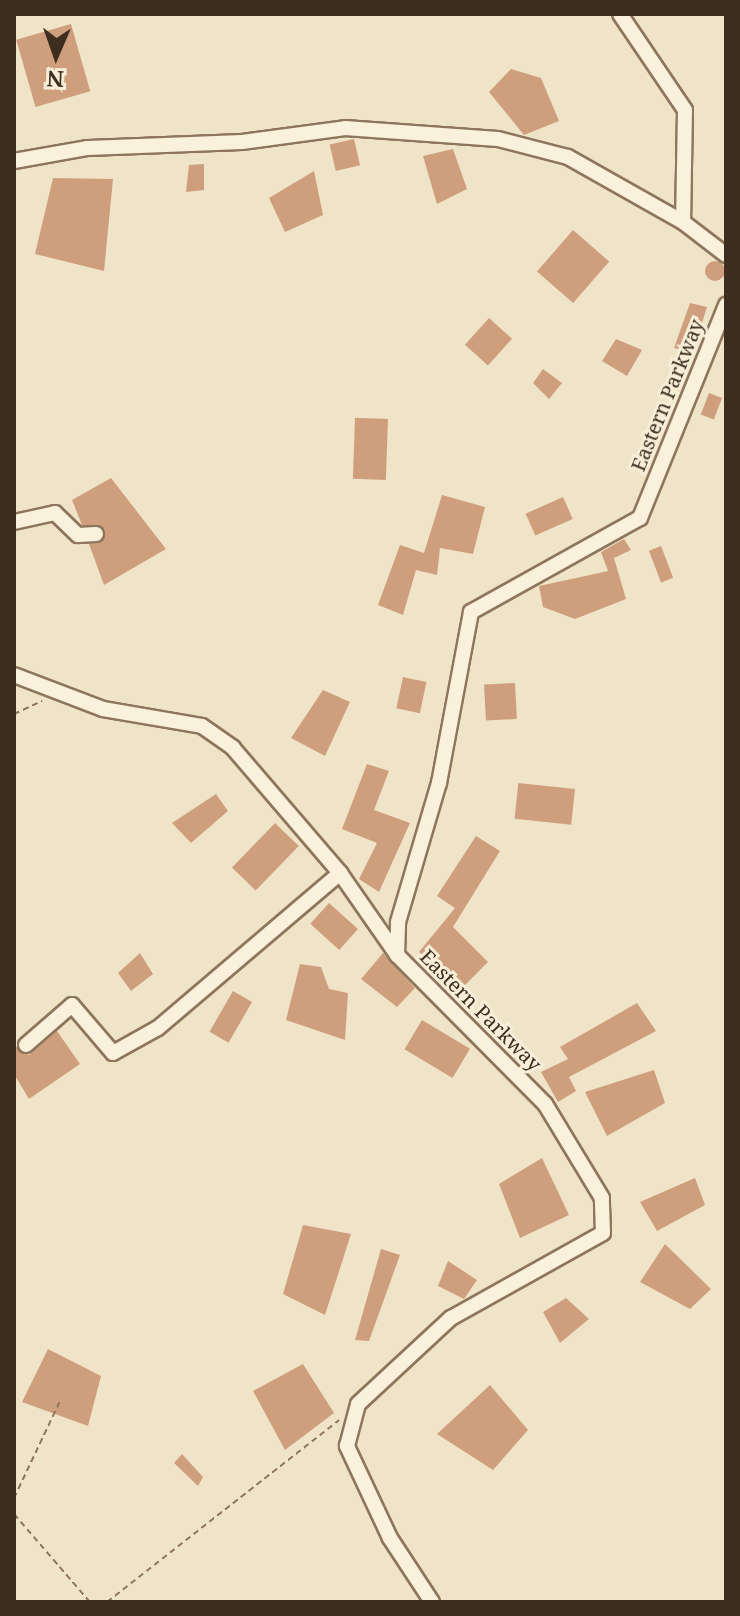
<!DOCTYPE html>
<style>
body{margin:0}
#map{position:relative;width:740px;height:1616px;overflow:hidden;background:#f0e4c8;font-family:"Noto Serif",serif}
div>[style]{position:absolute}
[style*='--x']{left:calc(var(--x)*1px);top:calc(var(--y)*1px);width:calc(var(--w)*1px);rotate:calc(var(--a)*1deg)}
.building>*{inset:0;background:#cf9f7d;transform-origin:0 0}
.round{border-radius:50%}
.path>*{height:2px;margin-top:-1px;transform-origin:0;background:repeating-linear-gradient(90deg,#8d765c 0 6px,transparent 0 10px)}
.roads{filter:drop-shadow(2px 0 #8d765c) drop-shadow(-2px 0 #8d765c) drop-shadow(0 2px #8d765c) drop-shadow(0 -2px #8d765c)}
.minor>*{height:14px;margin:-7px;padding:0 7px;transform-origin:7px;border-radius:7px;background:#faf1dc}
span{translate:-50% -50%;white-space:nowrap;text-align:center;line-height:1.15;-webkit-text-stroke:6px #f7eed8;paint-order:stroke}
.street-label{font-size:20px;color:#3d2e20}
.frame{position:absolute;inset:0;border:16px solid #3d2e20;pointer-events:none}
.north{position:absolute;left:16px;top:16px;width:80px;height:80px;-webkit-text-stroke:6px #f7eed8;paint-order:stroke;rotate:182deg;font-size:22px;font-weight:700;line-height:32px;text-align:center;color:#3d2e20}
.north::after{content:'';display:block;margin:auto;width:28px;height:36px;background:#3d2e20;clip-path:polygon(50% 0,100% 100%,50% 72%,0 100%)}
</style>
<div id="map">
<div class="building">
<i style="left:71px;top:24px;width:70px;height:57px;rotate:74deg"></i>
<i style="clip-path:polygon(511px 69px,541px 78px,559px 121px,524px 135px,489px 92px)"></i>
<i style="left:354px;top:139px;width:27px;height:25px;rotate:77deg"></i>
<i style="clip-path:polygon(453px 149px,467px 189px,437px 204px,423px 156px)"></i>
<i style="clip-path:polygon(204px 164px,204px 190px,186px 192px,189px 165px)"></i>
<i style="clip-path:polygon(314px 171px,323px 215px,285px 232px,269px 198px)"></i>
<i style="clip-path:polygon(53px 178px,113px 179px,104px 271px,35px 254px)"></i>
<i style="left:573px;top:230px;width:48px;height:55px;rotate:41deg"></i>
<i class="round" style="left:705px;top:261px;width:20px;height:20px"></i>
<i style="clip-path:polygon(690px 303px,707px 307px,693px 352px,674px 348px)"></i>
<i style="left:489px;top:318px;width:31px;height:36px;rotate:42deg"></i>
<i style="clip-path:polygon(616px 339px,642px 350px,627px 376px,602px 361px)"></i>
<i style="clip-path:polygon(543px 369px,562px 383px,549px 399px,533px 383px)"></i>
<i style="left:709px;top:393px;width:14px;height:23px;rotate:21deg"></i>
<i style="left:388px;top:419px;width:61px;height:33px;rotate:92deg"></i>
<i style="clip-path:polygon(111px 478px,166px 549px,104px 585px,89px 544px,102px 542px,105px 529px,82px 525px,72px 500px)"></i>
<i style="clip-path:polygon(442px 495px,485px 507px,473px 554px,440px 548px,437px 575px,416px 570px,403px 615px,378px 605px,400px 545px,424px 553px)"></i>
<i style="left:563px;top:497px;width:24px;height:41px;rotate:66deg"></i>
<i style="clip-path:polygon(624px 539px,631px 550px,614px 558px,626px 599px,575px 619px,543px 607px,539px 586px,608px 571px,601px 552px)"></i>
<i style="left:661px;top:546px;width:34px;height:13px;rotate:69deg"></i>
<i style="left:403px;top:677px;width:24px;height:32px;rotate:12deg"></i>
<i style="left:515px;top:683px;width:36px;height:31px;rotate:87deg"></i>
<i style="clip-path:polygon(323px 690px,350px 702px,325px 756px,291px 738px)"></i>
<i style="clip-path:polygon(367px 764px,389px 771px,374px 810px,410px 823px,379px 892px,359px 879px,377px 843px,342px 829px)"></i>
<i style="left:575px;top:789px;width:36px;height:57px;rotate:96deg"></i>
<i style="clip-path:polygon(216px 794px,228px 811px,191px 843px,172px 823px)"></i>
<i style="left:275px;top:823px;width:33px;height:62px;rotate:44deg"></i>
<i style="clip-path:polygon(476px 836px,500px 851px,453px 927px,488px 962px,463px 987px,419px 952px,455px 908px,437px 896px)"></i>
<i style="left:329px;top:903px;width:39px;height:28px;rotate:42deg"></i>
<i style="clip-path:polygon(140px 953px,153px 974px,131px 991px,118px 973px)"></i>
<i style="clip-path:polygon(383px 953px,415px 988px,397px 1007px,361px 979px)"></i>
<i style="clip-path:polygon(300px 964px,321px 967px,329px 989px,348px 993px,345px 1040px,286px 1020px)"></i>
<i style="left:233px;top:991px;width:22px;height:47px;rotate:30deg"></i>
<i style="clip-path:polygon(637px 1003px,656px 1031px,569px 1077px,576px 1091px,558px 1102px,541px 1072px,568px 1059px,560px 1047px)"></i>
<i style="left:422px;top:1020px;width:56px;height:34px;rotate:31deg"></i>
<i style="clip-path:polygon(57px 1031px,80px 1064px,29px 1099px,14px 1074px,14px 1045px,29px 1055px)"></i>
<i style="clip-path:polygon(654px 1070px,665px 1103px,607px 1136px,585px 1092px)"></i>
<i style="clip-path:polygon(542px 1158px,569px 1215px,520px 1238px,499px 1184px)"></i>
<i style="clip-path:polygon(695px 1178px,705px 1205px,657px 1231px,640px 1202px)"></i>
<i style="clip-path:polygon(303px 1225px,351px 1234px,325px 1315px,283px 1294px)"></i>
<i style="clip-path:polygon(665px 1244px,711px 1289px,690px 1309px,640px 1282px)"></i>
<i style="clip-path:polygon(381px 1249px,400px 1255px,369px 1341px,355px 1340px)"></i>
<i style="clip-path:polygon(448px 1261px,477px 1280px,464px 1299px,438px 1286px)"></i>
<i style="clip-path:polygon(566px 1298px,589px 1319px,560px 1343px,543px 1312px)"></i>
<i style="clip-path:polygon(48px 1349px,101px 1376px,88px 1426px,22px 1402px)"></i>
<i style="clip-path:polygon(303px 1364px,334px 1413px,285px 1450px,253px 1391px)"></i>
<i style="clip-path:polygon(490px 1385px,528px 1430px,493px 1470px,437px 1434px)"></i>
<i style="clip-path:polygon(182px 1454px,203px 1477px,198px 1486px,174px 1463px)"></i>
</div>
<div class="path">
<i style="--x:14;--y:714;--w:31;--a:-25"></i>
<i style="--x:14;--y:1498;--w:110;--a:-64.6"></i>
<i style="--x:14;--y:1514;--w:116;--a:49.2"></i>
<i style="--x:107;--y:1602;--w:295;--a:-38.1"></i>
</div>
<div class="roads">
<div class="minor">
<i style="--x:620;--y:14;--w:116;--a:55.9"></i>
<i style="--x:685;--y:110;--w:112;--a:91"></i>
<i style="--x:683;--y:222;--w:54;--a:37.5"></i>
<i style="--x:14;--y:161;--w:75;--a:-10"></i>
<i style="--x:88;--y:148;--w:154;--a:-2.2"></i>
<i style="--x:242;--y:142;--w:104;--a:-7.7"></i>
<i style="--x:345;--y:128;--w:153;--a:4.1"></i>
<i style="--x:498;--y:139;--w:72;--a:14.4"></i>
<i style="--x:568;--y:157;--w:132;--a:29.5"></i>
<i style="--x:14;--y:522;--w:42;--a:-12.4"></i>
<i style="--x:55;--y:513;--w:32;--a:44"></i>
<i style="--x:78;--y:535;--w:18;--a:-3"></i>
<i style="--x:14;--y:675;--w:95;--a:20.9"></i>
<i style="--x:103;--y:709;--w:100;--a:9.7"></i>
<i style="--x:202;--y:726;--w:38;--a:35"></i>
<i style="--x:233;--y:748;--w:165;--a:49.4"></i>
<i style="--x:340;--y:873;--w:100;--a:55.2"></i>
<i style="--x:26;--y:1045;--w:61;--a:-41"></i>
<i style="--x:72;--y:1005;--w:63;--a:49.5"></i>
<i style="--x:113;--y:1053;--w:51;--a:-29.1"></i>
<i style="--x:158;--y:1028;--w:239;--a:-40.4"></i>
<i style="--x:432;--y:1602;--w:77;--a:-123.3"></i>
<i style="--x:390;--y:1538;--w:102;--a:-115.1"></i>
<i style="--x:347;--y:1446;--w:43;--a:-75.3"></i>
<i style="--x:358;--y:1404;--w:127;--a:-42.8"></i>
<i style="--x:451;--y:1318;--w:174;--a:-29.2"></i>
<i style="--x:603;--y:1233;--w:35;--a:-92"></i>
<i style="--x:602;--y:1198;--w:110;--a:-121.2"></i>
<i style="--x:545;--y:1104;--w:210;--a:-134.8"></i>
<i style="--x:397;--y:955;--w:33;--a:-88"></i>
<i style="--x:398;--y:922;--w:145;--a:-73.6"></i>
<i style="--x:439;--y:783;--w:174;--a:-79.4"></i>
<i style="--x:471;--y:612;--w:193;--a:-29.1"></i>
<i style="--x:640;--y:518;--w:230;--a:-68"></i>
</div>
</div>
<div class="street-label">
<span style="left:667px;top:395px;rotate:-68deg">Eastern Parkway</span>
<span style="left:481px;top:1010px;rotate:45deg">Eastern Parkway</span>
</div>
<div class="frame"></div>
<div class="north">N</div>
</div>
